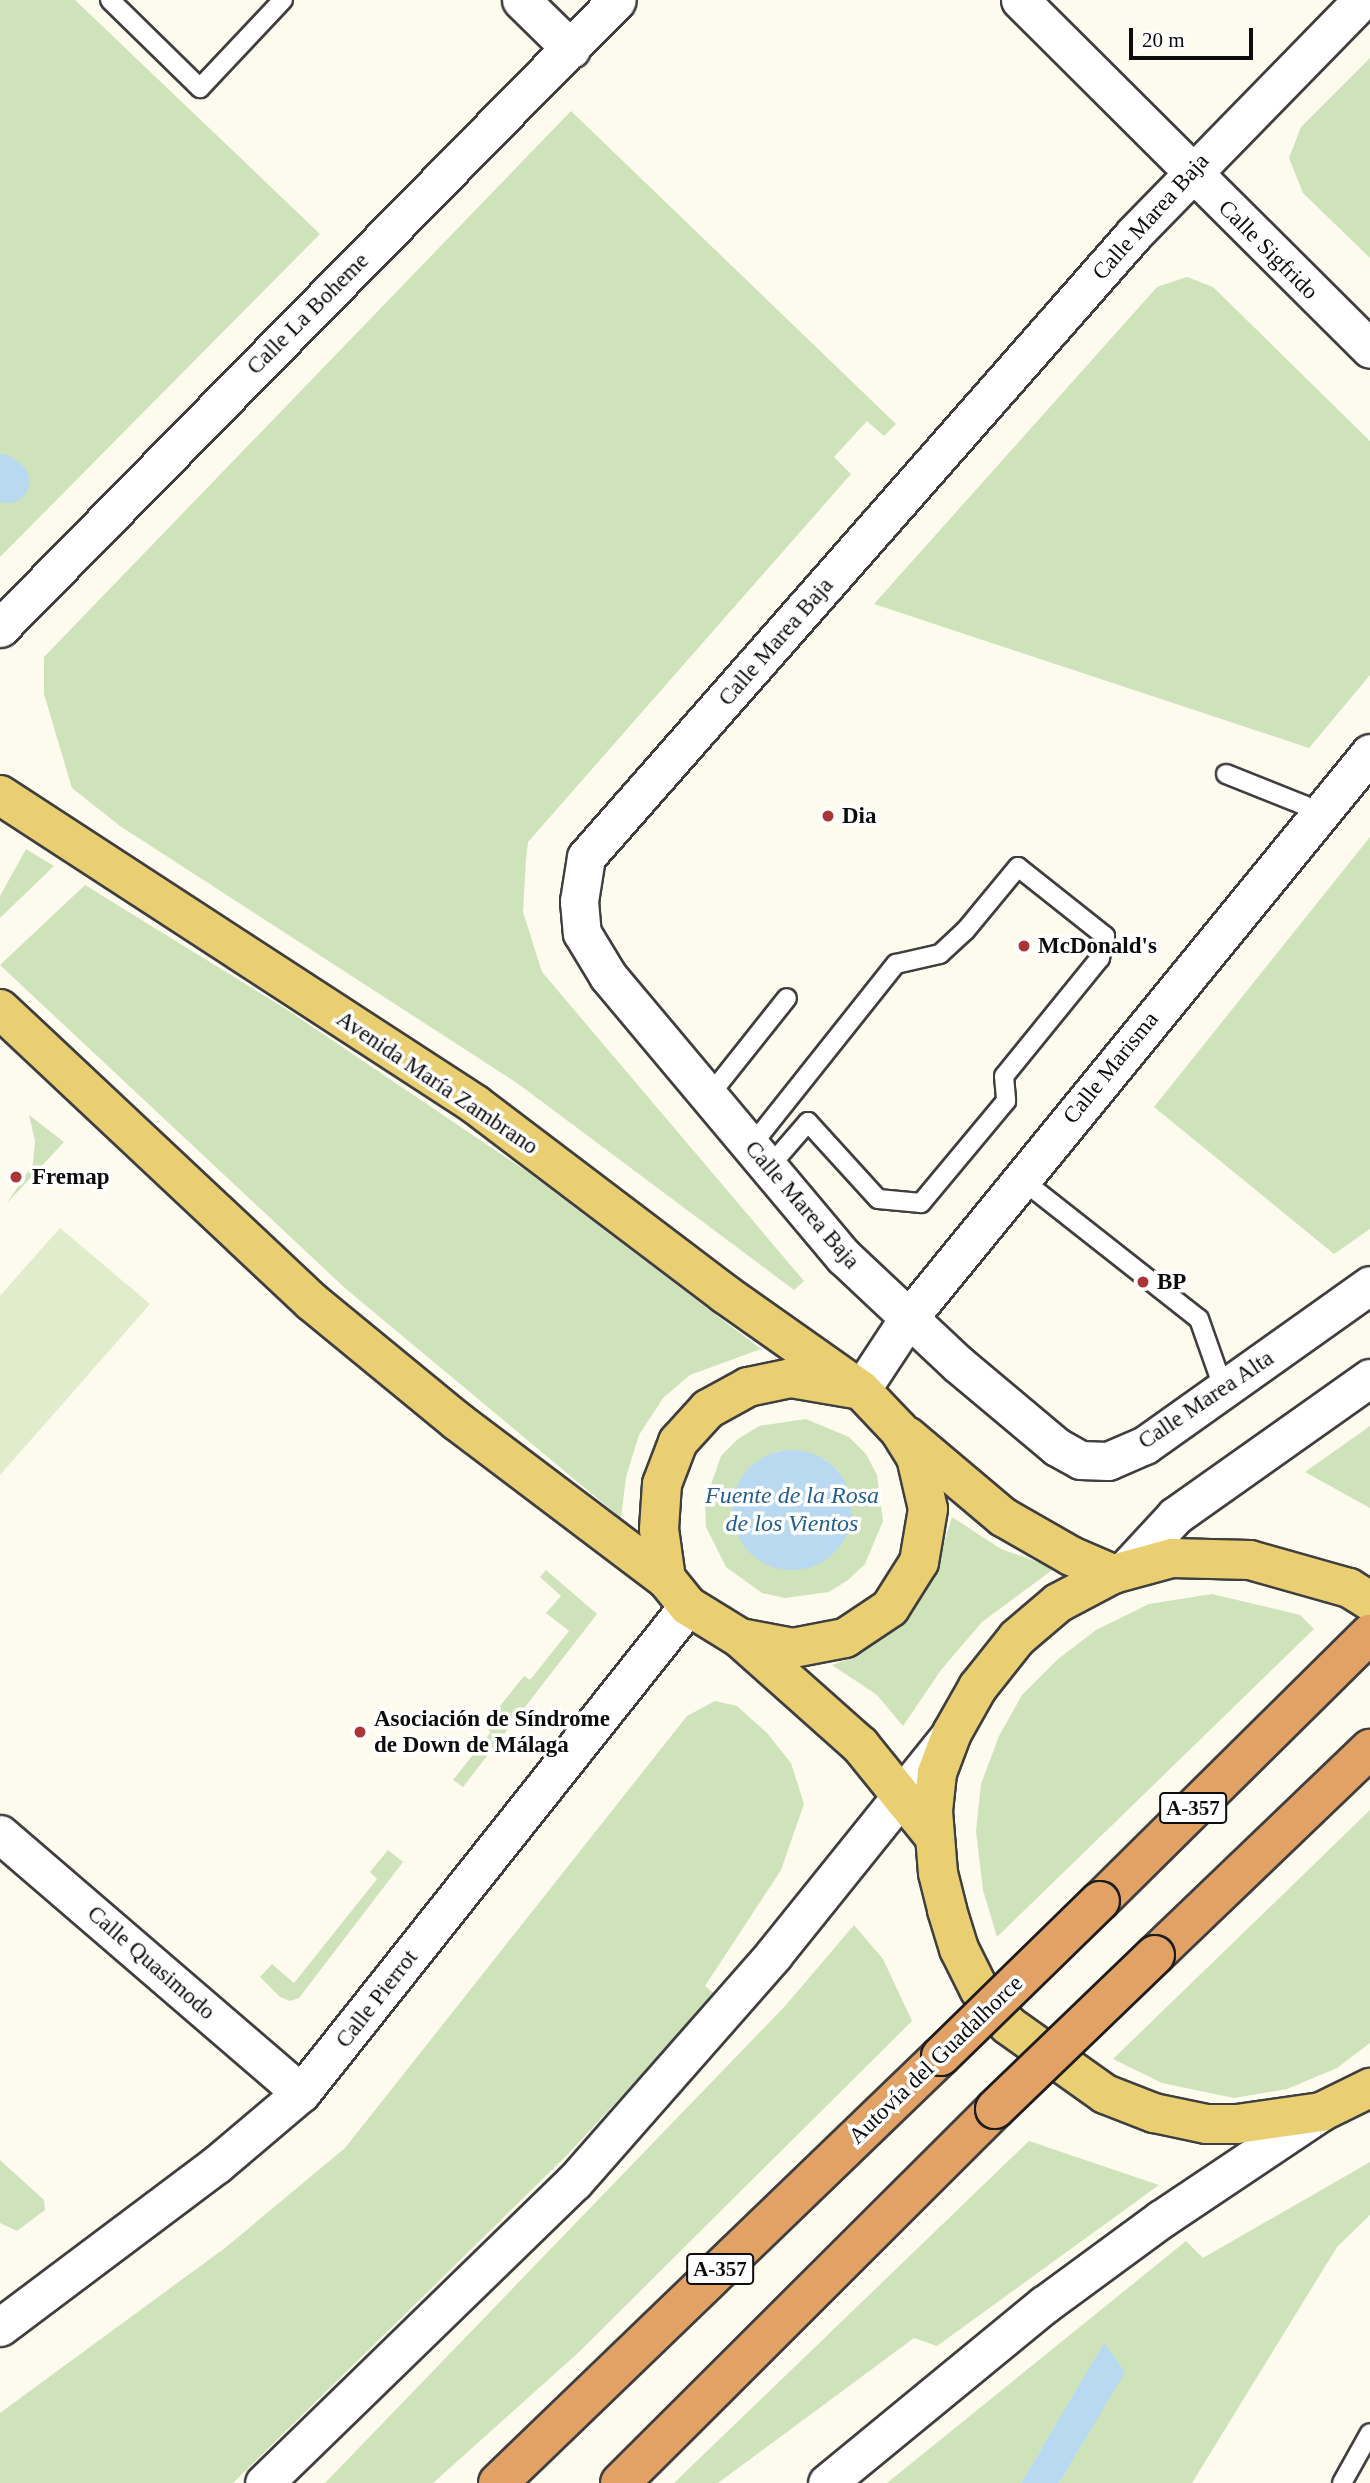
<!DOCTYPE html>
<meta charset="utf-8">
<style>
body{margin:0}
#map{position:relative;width:1370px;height:2483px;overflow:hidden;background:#fdfaee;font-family:"Times New Roman",serif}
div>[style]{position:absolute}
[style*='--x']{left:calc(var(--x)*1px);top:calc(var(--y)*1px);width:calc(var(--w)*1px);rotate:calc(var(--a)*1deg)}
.green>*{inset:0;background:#cfe3bb}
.pitch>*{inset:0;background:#e0eccc}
.water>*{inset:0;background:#b8d9ef}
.round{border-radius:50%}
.canal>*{height:44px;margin:-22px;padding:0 22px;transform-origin:22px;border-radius:22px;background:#b8d9ef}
.roads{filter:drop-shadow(2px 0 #3f3f3f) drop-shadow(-2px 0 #3f3f3f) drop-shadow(0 2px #3f3f3f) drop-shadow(0 -2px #3f3f3f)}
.lane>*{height:18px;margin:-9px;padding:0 9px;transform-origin:9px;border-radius:9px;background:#fff}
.street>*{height:37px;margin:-18.5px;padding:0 18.5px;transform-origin:18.5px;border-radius:18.5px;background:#fff}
.primary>*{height:38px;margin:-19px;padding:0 19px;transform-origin:19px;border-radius:19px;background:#e9cf72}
.highway>*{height:38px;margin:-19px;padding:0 19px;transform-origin:19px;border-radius:19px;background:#e3a265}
.bridges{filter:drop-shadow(2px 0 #1d1d1d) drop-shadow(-2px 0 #1d1d1d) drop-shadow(0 2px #1d1d1d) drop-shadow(0 -2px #1d1d1d)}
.highway-bridge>*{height:38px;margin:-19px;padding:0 19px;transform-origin:19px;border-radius:19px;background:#e3a265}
.dots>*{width:19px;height:19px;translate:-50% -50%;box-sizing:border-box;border:4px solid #fff;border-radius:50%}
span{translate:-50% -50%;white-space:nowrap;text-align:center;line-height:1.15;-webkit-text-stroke:7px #fff;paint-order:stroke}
.shield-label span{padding:2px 5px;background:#fff;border:2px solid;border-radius:5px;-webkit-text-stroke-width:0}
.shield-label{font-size:21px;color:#0c0c0c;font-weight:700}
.street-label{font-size:23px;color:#0c0c0c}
.poi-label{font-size:23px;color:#0c0c0c;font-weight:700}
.left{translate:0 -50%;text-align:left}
.water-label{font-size:24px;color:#245e8f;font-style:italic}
.scale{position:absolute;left:1129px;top:28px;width:124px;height:32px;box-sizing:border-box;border:4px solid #0c0c0c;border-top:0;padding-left:9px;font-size:21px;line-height:24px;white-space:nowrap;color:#0c0c0c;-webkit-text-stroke:5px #fff;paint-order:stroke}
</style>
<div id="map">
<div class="green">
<i style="clip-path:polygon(0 0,75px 0,320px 234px,0 557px)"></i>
<i style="clip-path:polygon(1370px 58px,1370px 258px,1303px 193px,1289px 158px,1301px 127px)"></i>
<i style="clip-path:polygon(571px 111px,896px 424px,884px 436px,867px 421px,834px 457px,851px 474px,528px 842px,526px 859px,523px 912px,542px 972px,804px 1281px,794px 1290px,517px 1083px,120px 826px,72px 788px,44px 694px,44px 657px)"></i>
<i style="clip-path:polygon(1187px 277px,1213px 287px,1370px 441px,1370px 675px,1309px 748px,874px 604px,1157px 287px)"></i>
<i style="clip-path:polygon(1370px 837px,1370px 1229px,1334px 1254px,1154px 1107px)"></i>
<i style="clip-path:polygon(26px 849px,54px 866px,0 918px,0 896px)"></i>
<i style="clip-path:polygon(85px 885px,286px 1009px,529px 1173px,761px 1349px,690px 1375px,663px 1398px,639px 1435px,626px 1477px,621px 1518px,346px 1289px,0 965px)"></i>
<i style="clip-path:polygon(29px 1115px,64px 1142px,7px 1203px,33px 1164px,35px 1141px)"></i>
<i style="clip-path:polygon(evenodd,806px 1419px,849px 1437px,866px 1454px,877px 1475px,883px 1521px,865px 1564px,848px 1580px,829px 1592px,785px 1598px,762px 1593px,726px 1567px,706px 1527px,705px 1502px,721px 1456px,738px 1439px,759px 1426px,806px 1419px,792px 1450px,826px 1460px,839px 1472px,850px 1524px,834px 1553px,774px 1452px,792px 1450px)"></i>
<i style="clip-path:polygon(1370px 1426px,1370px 1508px,1305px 1472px)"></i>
<i style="clip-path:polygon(952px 1517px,1001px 1549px,1055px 1568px,982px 1622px,941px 1670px,903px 1726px,877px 1695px,832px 1665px,852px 1658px,899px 1628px,935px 1571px)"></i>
<i style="clip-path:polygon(546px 1570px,597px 1614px,463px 1787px,453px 1780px,491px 1732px,484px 1726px,524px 1676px,530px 1680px,569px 1631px,546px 1613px,561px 1596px,540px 1577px)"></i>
<i style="clip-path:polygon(1212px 1594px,1300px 1615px,1314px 1629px,997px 1937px,983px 1890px,976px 1831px,981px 1784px,999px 1736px,1022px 1695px,1058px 1659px,1096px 1630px,1149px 1604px)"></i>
<i style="clip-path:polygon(715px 1701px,737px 1706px,767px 1733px,791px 1763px,804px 1804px,781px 1870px,705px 1986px,716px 1995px,566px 2156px,233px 2483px,0 2483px,0 2413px,225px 2248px,345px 2148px,687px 1716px)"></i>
<i style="clip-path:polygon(1370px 1810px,1370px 2043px,1337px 2068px,1287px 2089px,1234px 2098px,1162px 2083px,1113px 2059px)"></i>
<i style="clip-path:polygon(388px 1850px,403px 1862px,299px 1998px,290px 2001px,280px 1997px,260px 1977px,272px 1964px,294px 1983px,377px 1879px,370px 1872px)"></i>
<i style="clip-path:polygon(854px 1925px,883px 1959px,912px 2021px,579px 2352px,433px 2483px,325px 2483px,786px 2005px)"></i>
<i style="clip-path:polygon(1029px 2141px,1159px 2185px,937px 2346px,914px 2338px,718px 2483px,674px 2483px)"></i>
<i style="clip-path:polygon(0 2160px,44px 2200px,45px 2210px,17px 2231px,0 2223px)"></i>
<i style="clip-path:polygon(1370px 2162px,1370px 2215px,1337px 2247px,1192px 2483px,1059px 2483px,1124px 2372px,1104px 2344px,1021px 2483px,887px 2483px,1186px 2241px,1203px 2258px)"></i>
</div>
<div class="pitch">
<i style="clip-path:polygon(60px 1228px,150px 1304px,0 1475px,0 1296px)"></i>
</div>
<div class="water">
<i class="round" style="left:732px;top:1450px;width:120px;height:120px"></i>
<i style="clip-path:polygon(1104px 2343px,1125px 2372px,1059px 2483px,1021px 2483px)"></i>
</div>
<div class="canal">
<i style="--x:0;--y:476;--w:9;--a:36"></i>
</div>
<div class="roads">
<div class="lane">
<i style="--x:110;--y:0;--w:126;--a:44.4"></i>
<i style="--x:200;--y:88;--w:121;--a:-46.7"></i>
<i style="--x:1226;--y:774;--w:102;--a:21.8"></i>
<i style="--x:709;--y:1096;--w:125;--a:-51.5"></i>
<i style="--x:751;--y:1146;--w:233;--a:-51.5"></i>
<i style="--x:896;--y:964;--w:45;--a:-12.8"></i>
<i style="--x:940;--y:954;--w:34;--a:-43"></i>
<i style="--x:965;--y:931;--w:83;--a:-50.4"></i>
<i style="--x:1018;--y:867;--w:111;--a:38.4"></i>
<i style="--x:1105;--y:936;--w:23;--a:103"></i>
<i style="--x:1100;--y:958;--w:152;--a:129.1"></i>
<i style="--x:1004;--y:1076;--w:25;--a:85"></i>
<i style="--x:1006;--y:1101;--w:133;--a:129.8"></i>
<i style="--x:921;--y:1203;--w:43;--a:-174.7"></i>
<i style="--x:878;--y:1199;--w:104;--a:-132.3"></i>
<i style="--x:808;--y:1122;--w:60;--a:130.9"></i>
<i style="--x:1021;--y:1179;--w:226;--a:38.2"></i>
<i style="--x:1199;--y:1319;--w:75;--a:70.6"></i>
<i style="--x:1342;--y:2483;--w:57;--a:-60.8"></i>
</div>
<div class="street">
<i style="--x:521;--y:0;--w:70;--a:44.4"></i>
<i style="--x:1020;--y:0;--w:494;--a:44.9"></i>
<i style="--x:1362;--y:0;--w:328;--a:134.3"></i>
<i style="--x:1133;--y:235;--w:828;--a:131.33"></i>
<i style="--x:586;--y:857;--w:45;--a:99"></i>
<i style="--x:579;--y:901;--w:32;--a:85"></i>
<i style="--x:582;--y:933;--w:50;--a:58.8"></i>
<i style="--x:608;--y:976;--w:367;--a:50"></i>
<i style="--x:844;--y:1257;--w:156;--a:43.2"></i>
<i style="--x:958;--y:1364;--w:129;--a:40"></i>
<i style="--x:1057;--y:1447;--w:26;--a:29"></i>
<i style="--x:1080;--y:1460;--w:28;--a:2"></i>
<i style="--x:1108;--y:1461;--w:40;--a:-23.4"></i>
<i style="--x:1145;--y:1445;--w:276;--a:-35.4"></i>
<i style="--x:0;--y:628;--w:880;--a:-45.51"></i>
<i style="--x:861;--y:1390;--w:84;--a:-56.7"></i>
<i style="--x:907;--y:1320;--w:732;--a:-50.77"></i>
<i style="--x:1126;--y:1569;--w:72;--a:-47.2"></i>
<i style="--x:1175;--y:1516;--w:239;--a:-35.3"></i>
<i style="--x:0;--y:1834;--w:397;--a:40.7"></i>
<i style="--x:0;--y:2327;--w:270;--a:-36.9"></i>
<i style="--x:216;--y:2165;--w:111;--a:-40.3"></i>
<i style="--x:301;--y:2093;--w:622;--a:-51.53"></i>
<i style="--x:264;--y:2483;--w:432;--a:-44.2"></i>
<i style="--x:574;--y:2182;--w:303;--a:-48.7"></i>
<i style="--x:774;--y:1954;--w:276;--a:-51.2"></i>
<i style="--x:827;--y:2483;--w:281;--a:-39.4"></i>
<i style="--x:1044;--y:2305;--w:145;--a:-36.3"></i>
<i style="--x:1161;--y:2219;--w:192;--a:-33.8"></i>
</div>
<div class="primary">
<i style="--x:0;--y:795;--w:568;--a:33.07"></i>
<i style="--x:476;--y:1105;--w:313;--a:37.2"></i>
<i style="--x:725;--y:1294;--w:166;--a:35.2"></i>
<i style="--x:0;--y:1009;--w:428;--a:43.2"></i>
<i style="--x:312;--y:1302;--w:188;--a:39.4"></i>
<i style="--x:457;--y:1421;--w:262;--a:37.1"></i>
<i style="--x:791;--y:1378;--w:71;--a:9.7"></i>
<i style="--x:861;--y:1390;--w:55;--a:46.5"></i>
<i style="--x:899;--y:1430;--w:32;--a:58"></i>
<i style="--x:916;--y:1457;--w:53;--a:77"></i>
<i style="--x:928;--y:1509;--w:54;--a:99.6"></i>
<i style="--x:919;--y:1562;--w:54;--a:122.2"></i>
<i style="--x:890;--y:1608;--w:54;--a:146.3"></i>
<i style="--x:845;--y:1638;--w:53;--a:169.1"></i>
<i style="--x:793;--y:1648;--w:54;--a:-169.3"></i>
<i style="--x:740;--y:1638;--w:61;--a:-148.4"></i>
<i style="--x:688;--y:1606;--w:35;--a:-129"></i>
<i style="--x:666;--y:1579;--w:50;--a:-98"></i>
<i style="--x:659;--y:1529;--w:45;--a:-86.2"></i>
<i style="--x:662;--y:1484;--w:45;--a:-69.1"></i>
<i style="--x:678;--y:1442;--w:45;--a:-47.7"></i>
<i style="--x:708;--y:1409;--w:46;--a:-28.8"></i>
<i style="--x:748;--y:1387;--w:44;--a:-11.8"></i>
<i style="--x:907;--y:1436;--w:126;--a:40.2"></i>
<i style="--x:1003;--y:1517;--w:78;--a:29.8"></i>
<i style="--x:1071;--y:1556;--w:46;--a:23.2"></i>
<i style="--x:1370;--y:1601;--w:25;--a:-148"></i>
<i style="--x:1349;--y:1588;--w:103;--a:-164.2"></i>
<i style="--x:1250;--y:1560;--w:78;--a:-178.5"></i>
<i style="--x:1172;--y:1558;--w:61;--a:164.8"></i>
<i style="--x:1113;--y:1574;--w:62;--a:152.2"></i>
<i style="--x:1058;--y:1603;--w:54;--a:139.5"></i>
<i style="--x:1017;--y:1638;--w:63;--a:128.5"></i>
<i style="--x:978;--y:1687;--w:53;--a:119.5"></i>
<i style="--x:952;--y:1733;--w:43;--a:110.6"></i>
<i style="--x:937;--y:1773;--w:38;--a:96"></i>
<i style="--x:933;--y:1811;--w:62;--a:85.4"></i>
<i style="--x:938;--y:1873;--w:38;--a:76"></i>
<i style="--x:947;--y:1910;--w:41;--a:72.9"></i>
<i style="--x:959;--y:1949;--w:45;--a:63.4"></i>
<i style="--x:979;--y:1989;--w:46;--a:51.1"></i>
<i style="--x:1008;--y:2025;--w:119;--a:35.4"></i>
<i style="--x:1105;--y:2094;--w:53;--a:21.2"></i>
<i style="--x:1154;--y:2113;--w:53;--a:11.9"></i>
<i style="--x:1206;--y:2124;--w:31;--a:0"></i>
<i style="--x:1237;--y:2124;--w:85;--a:-8.1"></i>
<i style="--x:1321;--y:2112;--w:55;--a:-26.1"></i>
<i style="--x:742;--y:1640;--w:158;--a:41.7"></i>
<i style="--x:860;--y:1745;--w:116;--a:51"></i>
</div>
<div class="highway">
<i style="--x:1100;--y:1901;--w:380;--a:-44.7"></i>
<i style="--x:1155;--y:1955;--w:298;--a:-43.8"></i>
<i style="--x:498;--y:2483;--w:615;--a:-43.95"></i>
<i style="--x:620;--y:2483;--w:530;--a:-44.92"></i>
</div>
</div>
<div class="bridges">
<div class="highway-bridge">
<i style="--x:941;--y:2056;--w:222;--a:-44.3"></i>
<i style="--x:995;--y:2109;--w:222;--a:-43.9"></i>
</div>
</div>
<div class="dots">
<i style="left:828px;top:816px;background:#ac3537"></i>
<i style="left:1024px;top:946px;background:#ac3537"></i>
<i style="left:16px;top:1177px;background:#ac3537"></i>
<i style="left:1143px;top:1282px;background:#ac3537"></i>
<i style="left:360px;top:1732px;background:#ac3537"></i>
</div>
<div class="shield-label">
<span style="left:1193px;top:1808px">A-357</span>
<span style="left:720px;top:2269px">A-357</span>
</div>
<div class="street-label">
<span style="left:1151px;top:217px;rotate:-48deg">Calle Marea Baja</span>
<span style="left:1268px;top:250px;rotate:45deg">Calle Sigfrido</span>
<span style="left:308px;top:314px;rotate:-45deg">Calle La Boheme</span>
<span style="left:776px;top:642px;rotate:-49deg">Calle Marea Baja</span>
<span style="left:1111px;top:1068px;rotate:-51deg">Calle Marisma</span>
<span style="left:437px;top:1083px;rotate:34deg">Avenida María Zambrano</span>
<span style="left:802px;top:1205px;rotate:49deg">Calle Marea Baja</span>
<span style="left:1206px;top:1400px;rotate:-34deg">Calle Marea Alta</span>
<span style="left:151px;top:1963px;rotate:41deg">Calle Quasimodo</span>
<span style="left:377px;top:1999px;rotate:-52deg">Calle Pierrot</span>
<span style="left:936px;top:2060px;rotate:-44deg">Autovía del Guadalhorce</span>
</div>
<div class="poi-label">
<span class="left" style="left:842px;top:816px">Dia</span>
<span class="left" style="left:1038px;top:946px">McDonald's</span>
<span class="left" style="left:32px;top:1177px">Fremap</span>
<span class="left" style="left:1157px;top:1282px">BP</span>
<span class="left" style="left:374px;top:1732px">Asociación de Síndrome<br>de Down de Málaga</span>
</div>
<div class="water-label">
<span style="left:792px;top:1510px">Fuente de la Rosa<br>de los Vientos</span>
</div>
<div class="scale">20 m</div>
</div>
